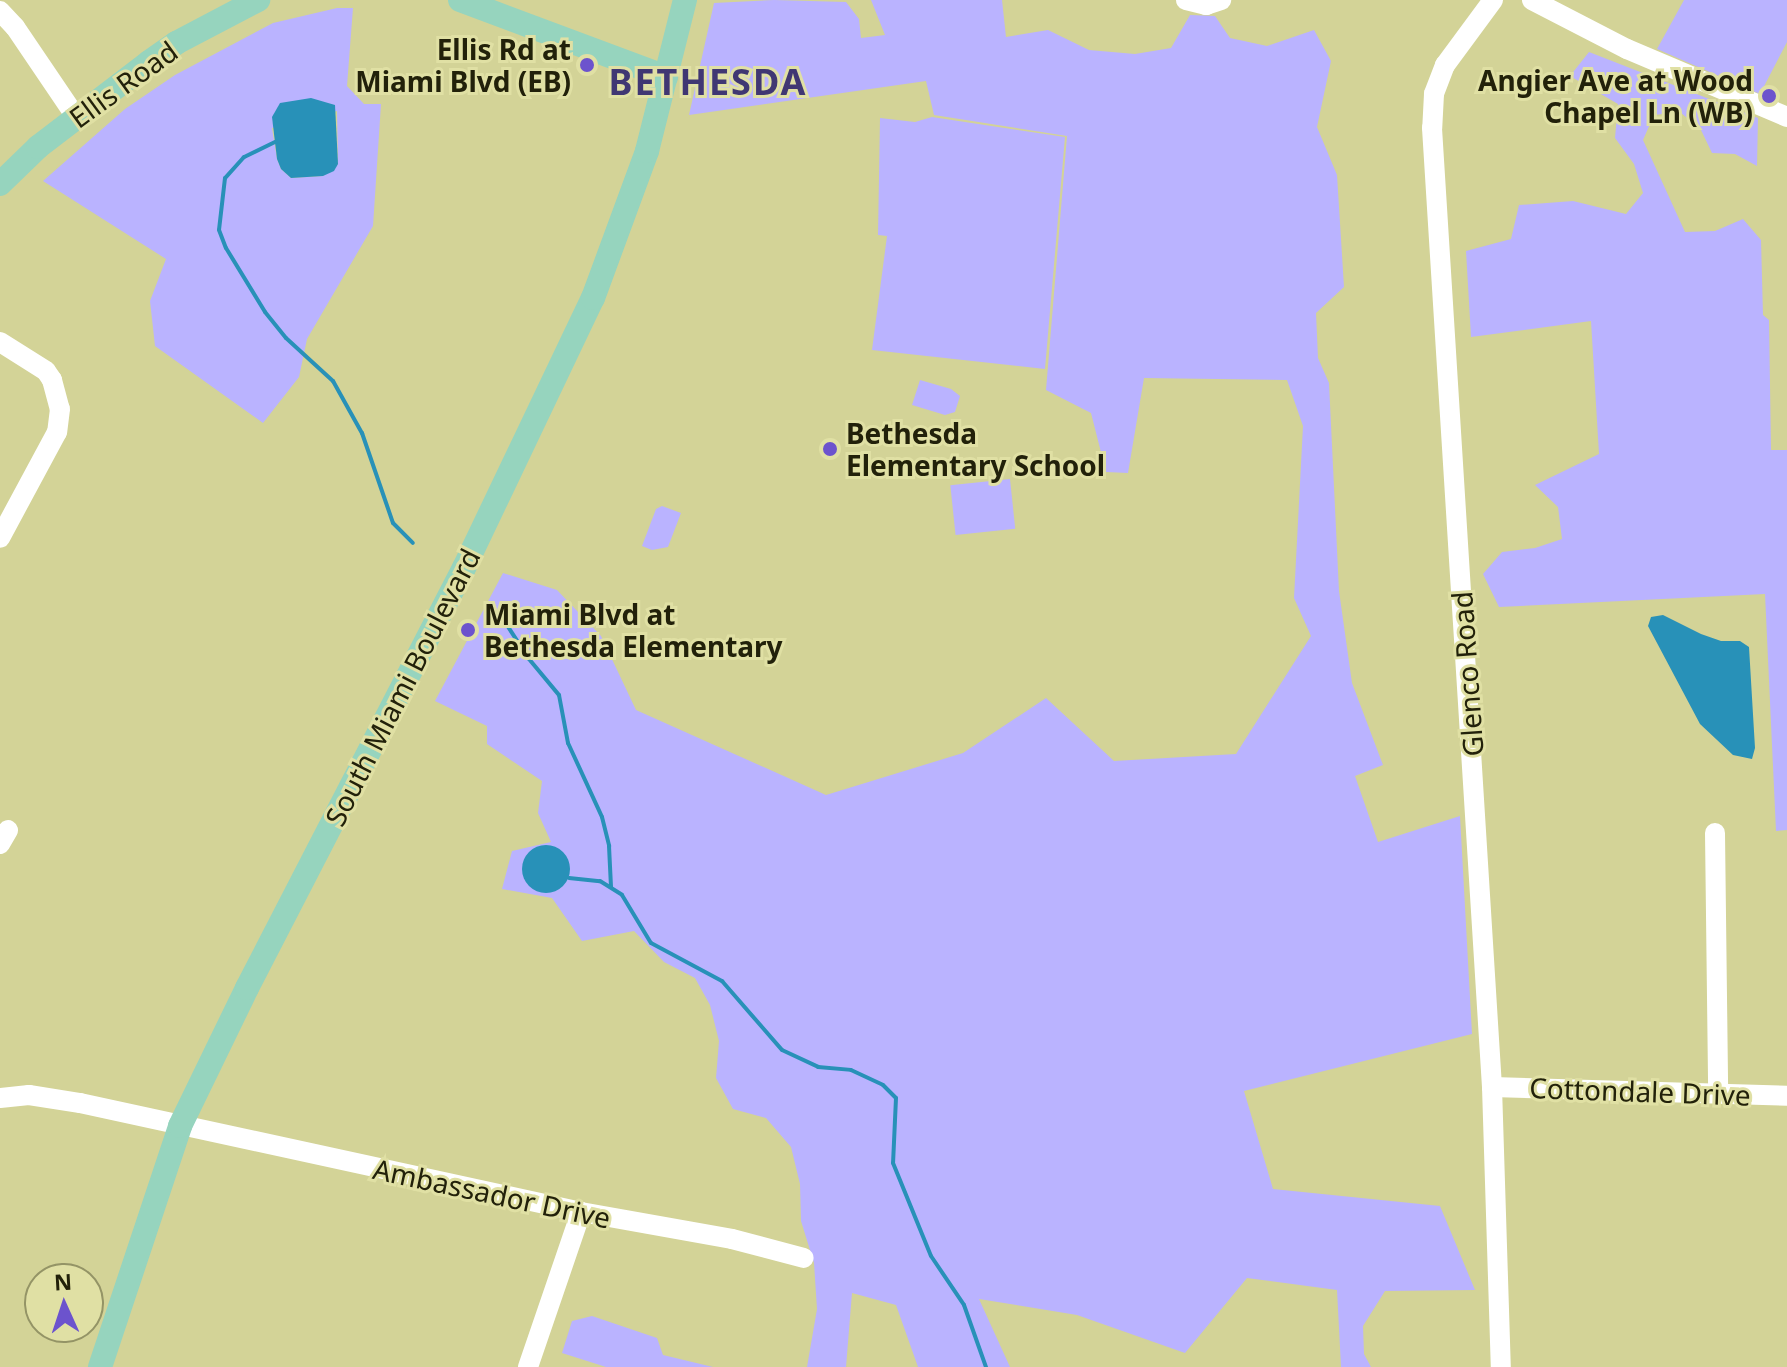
<!DOCTYPE html>
<style>
body{margin:0}
#map{position:relative;width:1787px;height:1367px;overflow:hidden;background:#d3d397;font-family:"Noto Sans",sans-serif}
div>[style]{position:absolute}
[style*='--x']{left:calc(var(--x)*1px);top:calc(var(--y)*1px);width:calc(var(--w)*1px);rotate:calc(var(--a)*1deg)}
.green>*{inset:0;background:#bab3ff;transform-origin:0 0}
.water>*{inset:0;background:#2891b8}
.round{border-radius:50%}
.stream>*{height:4px;margin:-2px;padding:0 2px;transform-origin:2px;border-radius:2px;background:#2891b8}
.minor>*{height:20px;margin:-10px;padding:0 10px;transform-origin:10px;border-radius:10px;background:#fff}
.major>*{height:24px;margin:-12px;padding:0 12px;transform-origin:12px;border-radius:12px;background:#96d4be}
.dots>*{width:22px;height:22px;translate:-50% -50%;box-sizing:border-box;border:4px solid #e0e0a4;border-radius:50%}
span{translate:-50% -50%;white-space:nowrap;text-align:center;line-height:1.15;-webkit-text-stroke:6px #e0e0a4;paint-order:stroke}
.poi-label{font-size:28px;color:#22210a;font-weight:700}
.right{translate:-100% -50%;text-align:right}
.left{translate:0 -50%;text-align:left}
.street-label{font-size:28px;color:#22210a}
.district-label{font-size:36px;color:#403773;font-weight:700;letter-spacing:2px}
.north{position:absolute;left:24px;top:1263px;width:80px;height:80px;box-sizing:border-box;background:#e0e0a4;border:2px solid #949466;border-radius:50%;rotate:357deg;font-size:22px;font-weight:700;line-height:32px;text-align:center;color:#22210a}
.north::after{content:'';display:block;margin:auto;width:28px;height:36px;background:#6c53cd;clip-path:polygon(50% 0,100% 100%,50% 72%,0 100%)}
</style>
<div id="map">
<div class="green">
<i style="clip-path:polygon(774px 0,846px 2px,859px 19px,861px 38px,885px 35px,871px 0,1002px 0,1006px 37px,1048px 30px,1089px 50px,1135px 54px,1171px 48px,1190px 15px,1215px 16px,1230px 38px,1267px 46px,1314px 30px,1331px 61px,1317px 127px,1337px 175px,1344px 287px,1316px 313px,1318px 358px,1329px 383px,1339px 591px,1352px 683px,1383px 765px,1355px 776px,1378px 842px,1460px 816px,1472px 1034px,1244px 1091px,1273px 1189px,1440px 1206px,1475px 1290px,1385px 1291px,1363px 1326px,1364px 1354px,1371px 1367px,1341px 1367px,1337px 1290px,1247px 1278px,1185px 1353px,1077px 1315px,979px 1299px,1010px 1367px,918px 1367px,896px 1305px,852px 1293px,846px 1367px,807px 1367px,817px 1309px,814px 1263px,801px 1221px,800px 1184px,791px 1147px,766px 1118px,733px 1109px,716px 1078px,719px 1041px,710px 1005px,695px 978px,664px 962px,634px 931px,582px 941px,552px 898px,502px 889px,512px 851px,551px 842px,538px 813px,542px 781px,487px 744px,487px 726px,435px 701px,503px 573px,557px 590px,601px 636px,636px 710px,826px 795px,963px 753px,1046px 698px,1114px 761px,1236px 754px,1311px 636px,1294px 598px,1303px 426px,1287px 380px,1144px 378px,1128px 473px,1106px 472px,1091px 413px,1046px 390px,1067px 136px,934px 115px,926px 81px,689px 115px,714px 3px)"></i>
<i style="clip-path:polygon(1684px 0,1787px 0,1787px 42px,1760px 94px,1657px 49px)"></i>
<i style="clip-path:polygon(evenodd,337px 8px,353px 8px,347px 86px,364px 104px,381px 104px,373px 226px,307px 339px,299px 377px,263px 423px,155px 346px,150px 301px,166px 259px,43px 181px,125px 109px,175px 75px,273px 23px,337px 8px,337px 111px,338px 164px,323px 176px,291px 178px,281px 169px,277px 159px,272px 128px,337px 111px)"></i>
<i style="clip-path:polygon(1589px 52px,1758px 118px,1757px 166px,1735px 154px,1712px 153px,1701px 130px,1680px 112px,1654px 115px,1643px 140px,1685px 232px,1715px 231px,1743px 219px,1761px 240px,1763px 315px,1769px 320px,1771px 450px,1787px 450px,1787px 830px,1776px 831px,1765px 594px,1499px 607px,1483px 574px,1502px 552px,1535px 548px,1562px 539px,1558px 507px,1535px 485px,1599px 454px,1591px 321px,1471px 337px,1466px 251px,1511px 239px,1519px 205px,1573px 201px,1626px 214px,1643px 193px,1634px 164px,1615px 138px,1618px 104px,1570px 76px)"></i>
<i style="clip-path:polygon(932px 117px,1065px 137px,1045px 369px,872px 350px,887px 236px,878px 235px,880px 118px,915px 122px)"></i>
<i style="clip-path:polygon(920px 380px,951px 389px,960px 396px,955px 412px,945px 415px,912px 405px)"></i>
<i style="left:1010px;top:479px;width:50px;height:60px;rotate:84deg"></i>
<i style="clip-path:polygon(662px 506px,681px 513px,668px 547px,652px 550px,642px 546px,656px 509px)"></i>
<i style="clip-path:polygon(592px 1316px,657px 1338px,663px 1355px,713px 1367px,606px 1367px,562px 1353px,572px 1321px)"></i>
</div>
<div class="water">
<i style="clip-path:polygon(311px 98px,335px 105px,338px 164px,334px 171px,323px 176px,291px 178px,281px 169px,277px 159px,272px 117px,280px 103px)"></i>
<i style="clip-path:polygon(1663px 615px,1701px 634px,1721px 641px,1740px 641px,1749px 647px,1755px 748px,1752px 759px,1733px 755px,1700px 724px,1648px 626px,1651px 617px)"></i>
<i class="round" style="left:522px;top:845px;width:48px;height:48px"></i>
</div>
<div class="stream">
<i style="--x:277;--y:141;--w:37;--a:154"></i>
<i style="--x:244;--y:157;--w:28;--a:132"></i>
<i style="--x:225;--y:178;--w:52;--a:96.6"></i>
<i style="--x:219;--y:230;--w:19;--a:69"></i>
<i style="--x:226;--y:248;--w:75;--a:58.6"></i>
<i style="--x:265;--y:312;--w:33;--a:51"></i>
<i style="--x:286;--y:338;--w:64;--a:42.5"></i>
<i style="--x:333;--y:381;--w:60;--a:60.9"></i>
<i style="--x:362;--y:433;--w:95;--a:71"></i>
<i style="--x:393;--y:523;--w:28;--a:45"></i>
<i style="--x:501;--y:616;--w:51;--a:56.9"></i>
<i style="--x:529;--y:659;--w:47;--a:50.2"></i>
<i style="--x:559;--y:695;--w:49;--a:79.4"></i>
<i style="--x:568;--y:743;--w:81;--a:65.3"></i>
<i style="--x:602;--y:817;--w:30;--a:76"></i>
<i style="--x:609;--y:846;--w:41;--a:87.2"></i>
<i style="--x:569;--y:878;--w:31;--a:6"></i>
<i style="--x:600;--y:881;--w:26;--a:32"></i>
<i style="--x:622;--y:895;--w:56;--a:58.9"></i>
<i style="--x:651;--y:943;--w:81;--a:28.2"></i>
<i style="--x:722;--y:981;--w:91;--a:49"></i>
<i style="--x:782;--y:1050;--w:40;--a:25"></i>
<i style="--x:818;--y:1067;--w:33;--a:5"></i>
<i style="--x:851;--y:1070;--w:35;--a:25"></i>
<i style="--x:883;--y:1085;--w:18;--a:45"></i>
<i style="--x:896;--y:1098;--w:65;--a:92.6"></i>
<i style="--x:893;--y:1163;--w:100;--a:67.8"></i>
<i style="--x:931;--y:1256;--w:59;--a:56"></i>
<i style="--x:964;--y:1305;--w:66;--a:70.5"></i>
</div>
<div class="minor">
<i style="--x:1186;--y:0;--w:21;--a:14"></i>
<i style="--x:1206;--y:5;--w:16;--a:-18"></i>
<i style="--x:1493;--y:0;--w:81;--a:126.4"></i>
<i style="--x:1445;--y:65;--w:31;--a:111"></i>
<i style="--x:1434;--y:94;--w:34;--a:93"></i>
<i style="--x:1432;--y:128;--w:961;--a:86.42"></i>
<i style="--x:1492;--y:1087;--w:280;--a:88.2"></i>
<i style="--x:1532;--y:0;--w:107;--a:27.3"></i>
<i style="--x:1627;--y:49;--w:174;--a:23"></i>
<i style="--x:0;--y:11;--w:22;--a:47"></i>
<i style="--x:15;--y:27;--w:109;--a:55.9"></i>
<i style="--x:0;--y:342;--w:54;--a:32.2"></i>
<i style="--x:46;--y:371;--w:11;--a:56"></i>
<i style="--x:52;--y:380;--w:30;--a:75"></i>
<i style="--x:60;--y:409;--w:23;--a:97"></i>
<i style="--x:57;--y:432;--w:120;--a:118.3"></i>
<i style="--x:1715;--y:833;--w:261;--a:89.3"></i>
<i style="--x:0;--y:844;--w:16;--a:-60"></i>
<i style="--x:1492;--y:1087;--w:295;--a:1.7"></i>
<i style="--x:0;--y:1098;--w:29;--a:-6"></i>
<i style="--x:29;--y:1095;--w:52;--a:8.9"></i>
<i style="--x:80;--y:1103;--w:513;--a:12.27"></i>
<i style="--x:581;--y:1212;--w:153;--a:10.1"></i>
<i style="--x:732;--y:1239;--w:74;--a:14.8"></i>
<i style="--x:528;--y:1367;--w:164;--a:-71.1"></i>
</div>
<div class="major">
<i style="--x:460;--y:0;--w:220;--a:20.5"></i>
<i style="--x:0;--y:184;--w:53;--a:-44.2"></i>
<i style="--x:38;--y:147;--w:140;--a:-37.4"></i>
<i style="--x:149;--y:62;--w:33;--a:-35"></i>
<i style="--x:176;--y:43;--w:93;--a:-27.7"></i>
<i style="--x:100;--y:1367;--w:254;--a:-71.6"></i>
<i style="--x:180;--y:1126;--w:153;--a:-64.1"></i>
<i style="--x:247;--y:988;--w:473;--a:-62.7"></i>
<i style="--x:464;--y:568;--w:299;--a:-64.5"></i>
<i style="--x:593;--y:298;--w:157;--a:-69.8"></i>
<i style="--x:647;--y:151;--w:156;--a:-75.9"></i>
</div>
<div class="dots">
<i style="left:587px;top:65px;background:#6c53cd"></i>
<i style="left:1769px;top:96px;background:#6c53cd"></i>
<i style="left:830px;top:449px;background:#6c53cd"></i>
<i style="left:468px;top:630px;background:#6c53cd"></i>
</div>
<div class="poi-label">
<span class="right" style="left:571px;top:65px">Ellis Rd at<br>Miami Blvd (EB)</span>
<span class="right" style="left:1753px;top:96px">Angier Ave at Wood<br>Chapel Ln (WB)</span>
<span class="left" style="left:846px;top:449px">Bethesda<br>Elementary School</span>
<span class="left" style="left:484px;top:630px">Miami Blvd at<br>Bethesda Elementary</span>
</div>
<div class="street-label">
<span style="left:123px;top:84px;rotate:-36deg">Ellis Road</span>
<span style="left:1467px;top:674px;rotate:-94deg">Glenco Road</span>
<span style="left:402px;top:687px;rotate:-63deg">South Miami Boulevard</span>
<span style="left:1640px;top:1091px;rotate:2deg">Cottondale Drive</span>
<span style="left:492px;top:1193px;rotate:12deg">Ambassador Drive</span>
</div>
<div class="district-label">
<span style="left:708px;top:82px">BETHESDA</span>
</div>
<div class="north">N</div>
</div>
